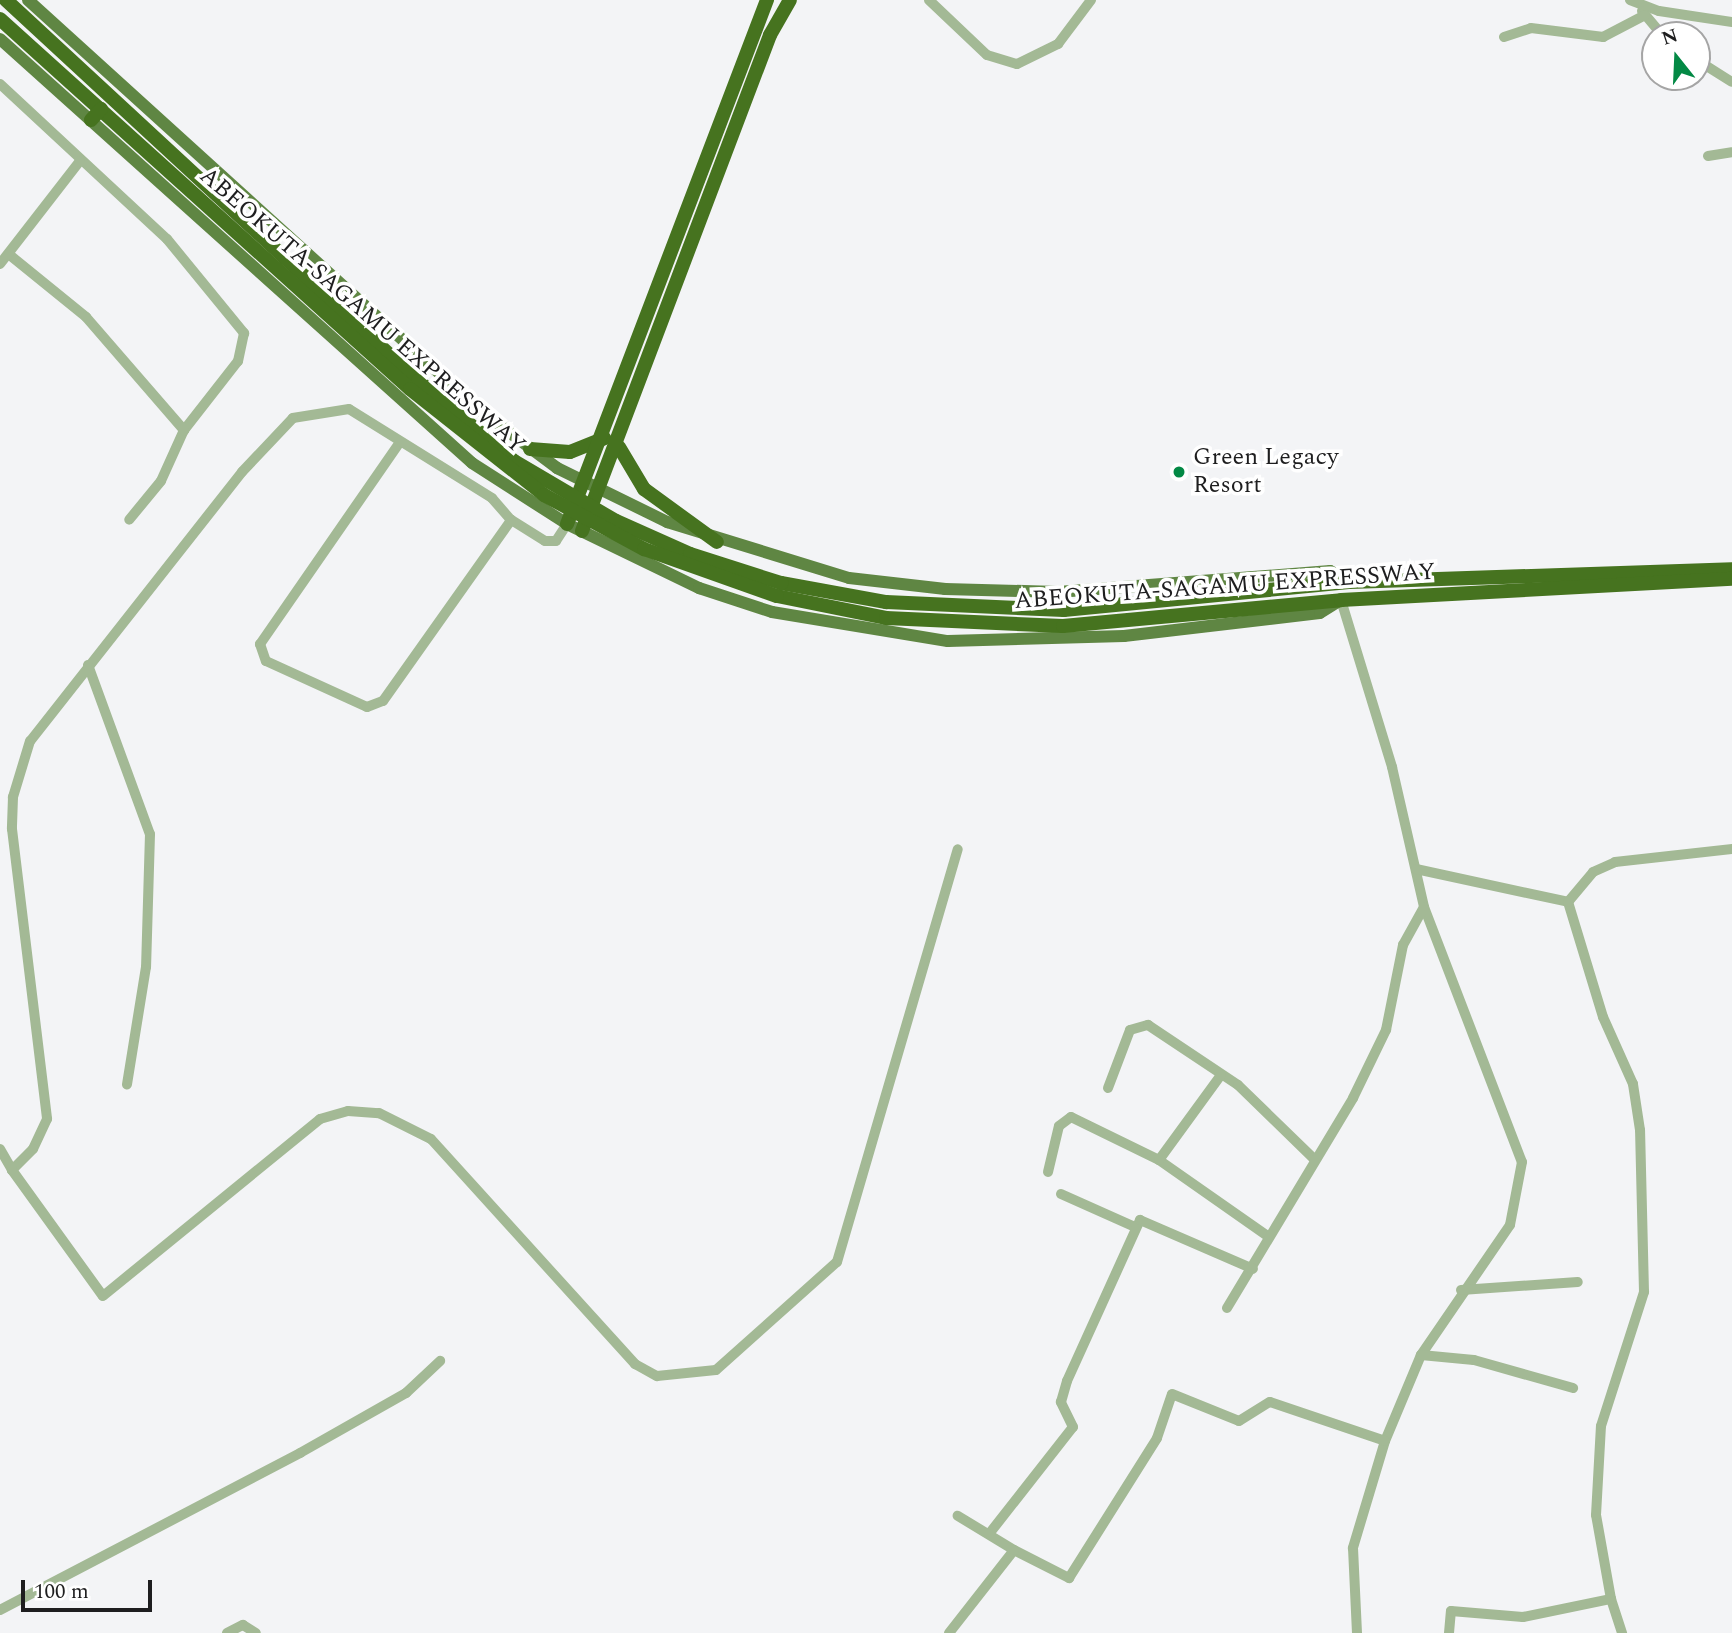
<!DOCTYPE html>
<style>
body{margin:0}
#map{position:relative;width:1732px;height:1633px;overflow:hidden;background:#f3f4f6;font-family:Spectral,serif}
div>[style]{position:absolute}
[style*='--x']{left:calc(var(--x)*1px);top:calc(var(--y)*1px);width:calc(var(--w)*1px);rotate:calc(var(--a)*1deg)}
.minor>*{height:10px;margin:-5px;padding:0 5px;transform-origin:5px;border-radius:5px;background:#a3b995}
.major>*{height:12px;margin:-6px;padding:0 6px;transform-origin:6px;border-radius:6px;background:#5f8643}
.highway>*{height:14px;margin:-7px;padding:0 7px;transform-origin:7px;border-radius:7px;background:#46731f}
.highway-bridge>*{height:14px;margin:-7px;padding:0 7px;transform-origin:7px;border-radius:7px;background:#46731f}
.dots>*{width:19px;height:19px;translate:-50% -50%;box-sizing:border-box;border:4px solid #fff;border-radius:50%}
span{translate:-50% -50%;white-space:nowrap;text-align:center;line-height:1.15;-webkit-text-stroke:7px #fff;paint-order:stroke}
.street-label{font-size:24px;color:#1e1e1f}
.poi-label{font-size:24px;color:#1e1e1f}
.left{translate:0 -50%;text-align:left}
.north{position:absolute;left:1641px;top:21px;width:70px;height:70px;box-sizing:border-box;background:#fff;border:2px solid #a5a5a5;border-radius:50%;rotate:342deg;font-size:19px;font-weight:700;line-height:28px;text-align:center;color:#1e1e1f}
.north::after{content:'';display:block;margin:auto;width:24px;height:32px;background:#038945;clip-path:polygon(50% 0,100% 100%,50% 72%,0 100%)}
.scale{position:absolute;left:21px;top:1580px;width:131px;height:32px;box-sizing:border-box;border:4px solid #1e1e1f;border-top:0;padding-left:9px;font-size:21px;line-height:24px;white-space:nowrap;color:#1e1e1f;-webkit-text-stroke:5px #fff;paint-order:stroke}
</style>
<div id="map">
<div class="minor">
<i style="--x:929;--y:0;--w:80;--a:43.5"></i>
<i style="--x:987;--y:55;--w:31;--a:17"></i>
<i style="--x:1017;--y:64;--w:46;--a:-26"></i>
<i style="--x:1058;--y:44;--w:55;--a:-53.1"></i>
<i style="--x:1630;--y:0;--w:31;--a:21"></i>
<i style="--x:1659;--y:11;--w:74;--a:8.6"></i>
<i style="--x:1642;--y:11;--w:31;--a:50"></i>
<i style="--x:1504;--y:37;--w:28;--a:-18"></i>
<i style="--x:1531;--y:28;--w:73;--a:7.1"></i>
<i style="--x:1603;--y:37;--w:47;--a:-27.6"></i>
<i style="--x:1697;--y:60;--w:41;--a:32.2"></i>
<i style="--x:0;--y:84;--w:228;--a:42.9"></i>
<i style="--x:167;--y:239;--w:122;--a:50.7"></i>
<i style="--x:244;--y:333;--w:29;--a:102"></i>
<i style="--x:238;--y:361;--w:88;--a:128"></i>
<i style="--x:184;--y:430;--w:56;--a:114.3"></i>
<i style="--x:161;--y:481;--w:50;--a:129.4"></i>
<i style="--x:1708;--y:156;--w:24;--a:-9"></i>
<i style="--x:11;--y:256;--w:97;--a:39.1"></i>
<i style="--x:86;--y:317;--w:150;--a:49.1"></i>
<i style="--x:0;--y:264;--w:130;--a:-52.2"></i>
<i style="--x:400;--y:442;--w:246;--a:124.7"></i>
<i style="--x:260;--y:644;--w:18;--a:71"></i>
<i style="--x:266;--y:661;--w:111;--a:24.5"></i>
<i style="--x:367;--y:707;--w:17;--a:-21"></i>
<i style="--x:383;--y:701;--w:222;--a:-54.7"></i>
<i style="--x:567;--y:524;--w:20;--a:123"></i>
<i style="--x:556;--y:541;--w:11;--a:180"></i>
<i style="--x:545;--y:541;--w:40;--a:-148"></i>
<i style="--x:511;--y:520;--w:29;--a:-131"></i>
<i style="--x:492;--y:498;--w:168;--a:-148.1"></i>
<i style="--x:349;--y:409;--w:57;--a:170.9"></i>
<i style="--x:293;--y:418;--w:74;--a:133.4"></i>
<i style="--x:242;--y:472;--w:342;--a:128.2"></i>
<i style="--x:30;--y:741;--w:59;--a:106.9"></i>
<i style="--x:13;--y:797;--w:32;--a:92"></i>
<i style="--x:12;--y:829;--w:292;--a:83.1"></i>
<i style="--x:47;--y:1119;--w:33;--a:115"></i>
<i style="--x:33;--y:1149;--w:30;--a:135"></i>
<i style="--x:12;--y:1170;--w:155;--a:54.2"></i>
<i style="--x:103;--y:1296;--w:280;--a:-39.2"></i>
<i style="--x:320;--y:1119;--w:29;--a:-16"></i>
<i style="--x:348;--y:1111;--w:31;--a:4"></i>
<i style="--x:379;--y:1113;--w:58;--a:26.6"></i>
<i style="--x:431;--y:1139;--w:304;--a:47.8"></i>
<i style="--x:635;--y:1364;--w:25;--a:29"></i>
<i style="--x:657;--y:1376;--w:59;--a:-5.8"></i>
<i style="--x:716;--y:1370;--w:162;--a:-41.8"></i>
<i style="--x:837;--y:1262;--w:430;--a:-73.7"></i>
<i style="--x:1341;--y:600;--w:175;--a:73"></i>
<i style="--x:1392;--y:767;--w:144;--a:77.1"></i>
<i style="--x:1424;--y:907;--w:273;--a:69"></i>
<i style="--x:1522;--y:1162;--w:64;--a:100.8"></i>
<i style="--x:1510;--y:1225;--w:158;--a:124.4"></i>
<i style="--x:1421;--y:1355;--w:93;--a:112.7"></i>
<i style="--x:1385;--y:1441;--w:112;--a:106.7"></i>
<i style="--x:1353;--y:1548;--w:85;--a:87.3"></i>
<i style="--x:88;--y:665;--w:180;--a:69.9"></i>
<i style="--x:150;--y:834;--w:133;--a:91.7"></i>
<i style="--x:146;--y:967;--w:119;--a:99.2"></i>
<i style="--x:1416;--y:869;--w:156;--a:12.2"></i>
<i style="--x:1108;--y:1088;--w:62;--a:-69.2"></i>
<i style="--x:1130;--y:1030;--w:19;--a:-16"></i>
<i style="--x:1148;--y:1025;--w:108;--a:33.7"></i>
<i style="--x:1238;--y:1085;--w:106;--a:44.2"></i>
<i style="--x:0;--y:1149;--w:24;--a:60"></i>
<i style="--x:1159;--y:1160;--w:134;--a:35"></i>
<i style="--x:1048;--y:1172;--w:47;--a:-76.6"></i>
<i style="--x:1059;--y:1126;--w:15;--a:-37"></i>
<i style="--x:1071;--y:1117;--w:98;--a:26"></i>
<i style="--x:1159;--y:1160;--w:105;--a:-53.9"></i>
<i style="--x:1061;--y:1194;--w:81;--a:24"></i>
<i style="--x:1461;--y:1290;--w:117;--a:-3.9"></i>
<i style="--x:1227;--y:1308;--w:245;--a:-59"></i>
<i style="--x:1353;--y:1098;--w:76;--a:-64.1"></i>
<i style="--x:1386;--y:1030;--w:87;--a:-78.7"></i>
<i style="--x:1403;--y:945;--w:43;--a:-61.1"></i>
<i style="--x:1421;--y:1355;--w:53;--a:5.4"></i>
<i style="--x:1474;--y:1360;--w:103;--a:15.8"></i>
<i style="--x:989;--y:1534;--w:136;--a:-51.9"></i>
<i style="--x:1073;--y:1427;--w:28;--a:-116"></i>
<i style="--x:1061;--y:1402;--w:22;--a:-74"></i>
<i style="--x:1067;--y:1381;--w:177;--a:-65.6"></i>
<i style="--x:1140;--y:1220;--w:123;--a:23.4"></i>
<i style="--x:1014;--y:1550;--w:62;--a:27"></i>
<i style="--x:1069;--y:1578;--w:165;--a:-57.8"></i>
<i style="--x:1157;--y:1438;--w:46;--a:-71.2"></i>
<i style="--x:1172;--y:1394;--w:72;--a:21.9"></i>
<i style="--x:1239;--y:1421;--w:36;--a:-32"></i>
<i style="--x:1270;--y:1402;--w:121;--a:18.7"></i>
<i style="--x:1611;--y:1599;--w:36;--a:72"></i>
<i style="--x:0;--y:1610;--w:339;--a:-27.6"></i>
<i style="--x:300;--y:1453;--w:122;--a:-29.5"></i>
<i style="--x:406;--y:1393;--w:47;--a:-43.3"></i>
<i style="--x:227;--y:1633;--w:18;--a:-27"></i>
<i style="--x:243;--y:1625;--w:15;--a:32"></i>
<i style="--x:949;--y:1633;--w:105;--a:-51.9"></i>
<i style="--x:1014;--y:1550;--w:66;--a:-148.7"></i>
<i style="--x:1449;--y:1633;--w:22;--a:-85"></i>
<i style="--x:1451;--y:1611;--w:72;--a:4.8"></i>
<i style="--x:1523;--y:1617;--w:90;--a:-11.6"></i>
<i style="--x:1611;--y:1599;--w:85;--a:-100.1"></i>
<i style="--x:1596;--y:1515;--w:89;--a:-86.8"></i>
<i style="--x:1601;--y:1426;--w:141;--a:-72.2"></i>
<i style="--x:1644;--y:1292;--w:162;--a:-91.4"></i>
<i style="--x:1640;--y:1130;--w:47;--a:-98.7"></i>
<i style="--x:1633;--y:1084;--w:73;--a:-114.1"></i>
<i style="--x:1603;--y:1017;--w:120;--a:-106.9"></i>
<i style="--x:1568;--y:902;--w:39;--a:-50"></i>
<i style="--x:1593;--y:872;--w:24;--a:-24"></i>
<i style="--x:1615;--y:862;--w:118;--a:-6.3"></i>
</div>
<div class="major">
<i style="--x:28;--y:0;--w:613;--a:42.22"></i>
<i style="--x:482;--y:412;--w:94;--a:36.7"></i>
<i style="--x:557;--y:468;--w:123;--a:26.1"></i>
<i style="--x:667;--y:522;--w:190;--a:17.1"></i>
<i style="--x:849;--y:578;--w:97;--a:6.5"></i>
<i style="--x:945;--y:589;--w:113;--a:1.5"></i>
<i style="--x:1058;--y:592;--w:273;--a:-4.4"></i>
<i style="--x:1330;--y:571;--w:22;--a:30"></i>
<i style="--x:0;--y:39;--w:634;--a:41.93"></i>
<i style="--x:472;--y:463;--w:113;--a:32.7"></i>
<i style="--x:567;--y:524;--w:147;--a:25.9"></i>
<i style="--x:699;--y:588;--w:77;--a:18.2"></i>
<i style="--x:772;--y:612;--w:178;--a:9.4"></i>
<i style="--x:948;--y:641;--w:176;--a:-1.6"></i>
<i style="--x:1124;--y:636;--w:197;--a:-6.7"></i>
<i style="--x:1320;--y:613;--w:25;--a:-32"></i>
</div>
<div class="highway">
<i style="--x:6;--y:0;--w:561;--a:42.76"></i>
<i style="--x:0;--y:19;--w:552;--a:42.06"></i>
<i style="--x:91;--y:120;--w:15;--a:-48"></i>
<i style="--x:619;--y:447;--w:49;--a:59.2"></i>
<i style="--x:644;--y:489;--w:90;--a:36"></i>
<i style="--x:530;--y:449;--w:40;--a:4.3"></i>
<i style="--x:570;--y:452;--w:37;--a:-22"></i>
<i style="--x:567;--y:524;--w:561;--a:-69.11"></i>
<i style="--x:582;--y:531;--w:530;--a:-69.24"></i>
<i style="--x:770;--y:35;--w:40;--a:-60.3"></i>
<i style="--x:781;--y:583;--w:107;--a:10.3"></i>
<i style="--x:886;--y:602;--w:178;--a:2.6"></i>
<i style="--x:1064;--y:610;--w:286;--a:-5.6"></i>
<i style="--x:1349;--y:582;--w:383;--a:-1.9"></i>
<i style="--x:777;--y:596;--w:111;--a:11.4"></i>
<i style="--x:886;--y:618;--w:177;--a:2.6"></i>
<i style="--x:1063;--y:626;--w:279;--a:-5.3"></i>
<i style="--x:1341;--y:600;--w:392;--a:-3.1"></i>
</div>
<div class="highway-bridge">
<i style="--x:418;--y:381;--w:125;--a:39.8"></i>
<i style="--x:514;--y:461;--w:118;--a:30.5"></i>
<i style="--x:616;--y:521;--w:81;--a:24"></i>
<i style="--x:690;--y:554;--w:96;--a:17.7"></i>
<i style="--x:410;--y:389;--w:171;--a:38.3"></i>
<i style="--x:544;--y:495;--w:114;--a:28.4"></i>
<i style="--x:644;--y:549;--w:141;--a:19.5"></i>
</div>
<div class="dots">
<i style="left:1179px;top:472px;background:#038945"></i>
</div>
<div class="street-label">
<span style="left:362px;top:311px;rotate:41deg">ABEOKUTA-SAGAMU EXPRESSWAY</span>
<span style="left:1225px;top:587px;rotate:-4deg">ABEOKUTA-SAGAMU EXPRESSWAY</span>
</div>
<div class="poi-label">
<span class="left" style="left:1193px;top:472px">Green Legacy<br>Resort</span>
</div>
<div class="north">N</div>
<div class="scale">100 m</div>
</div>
